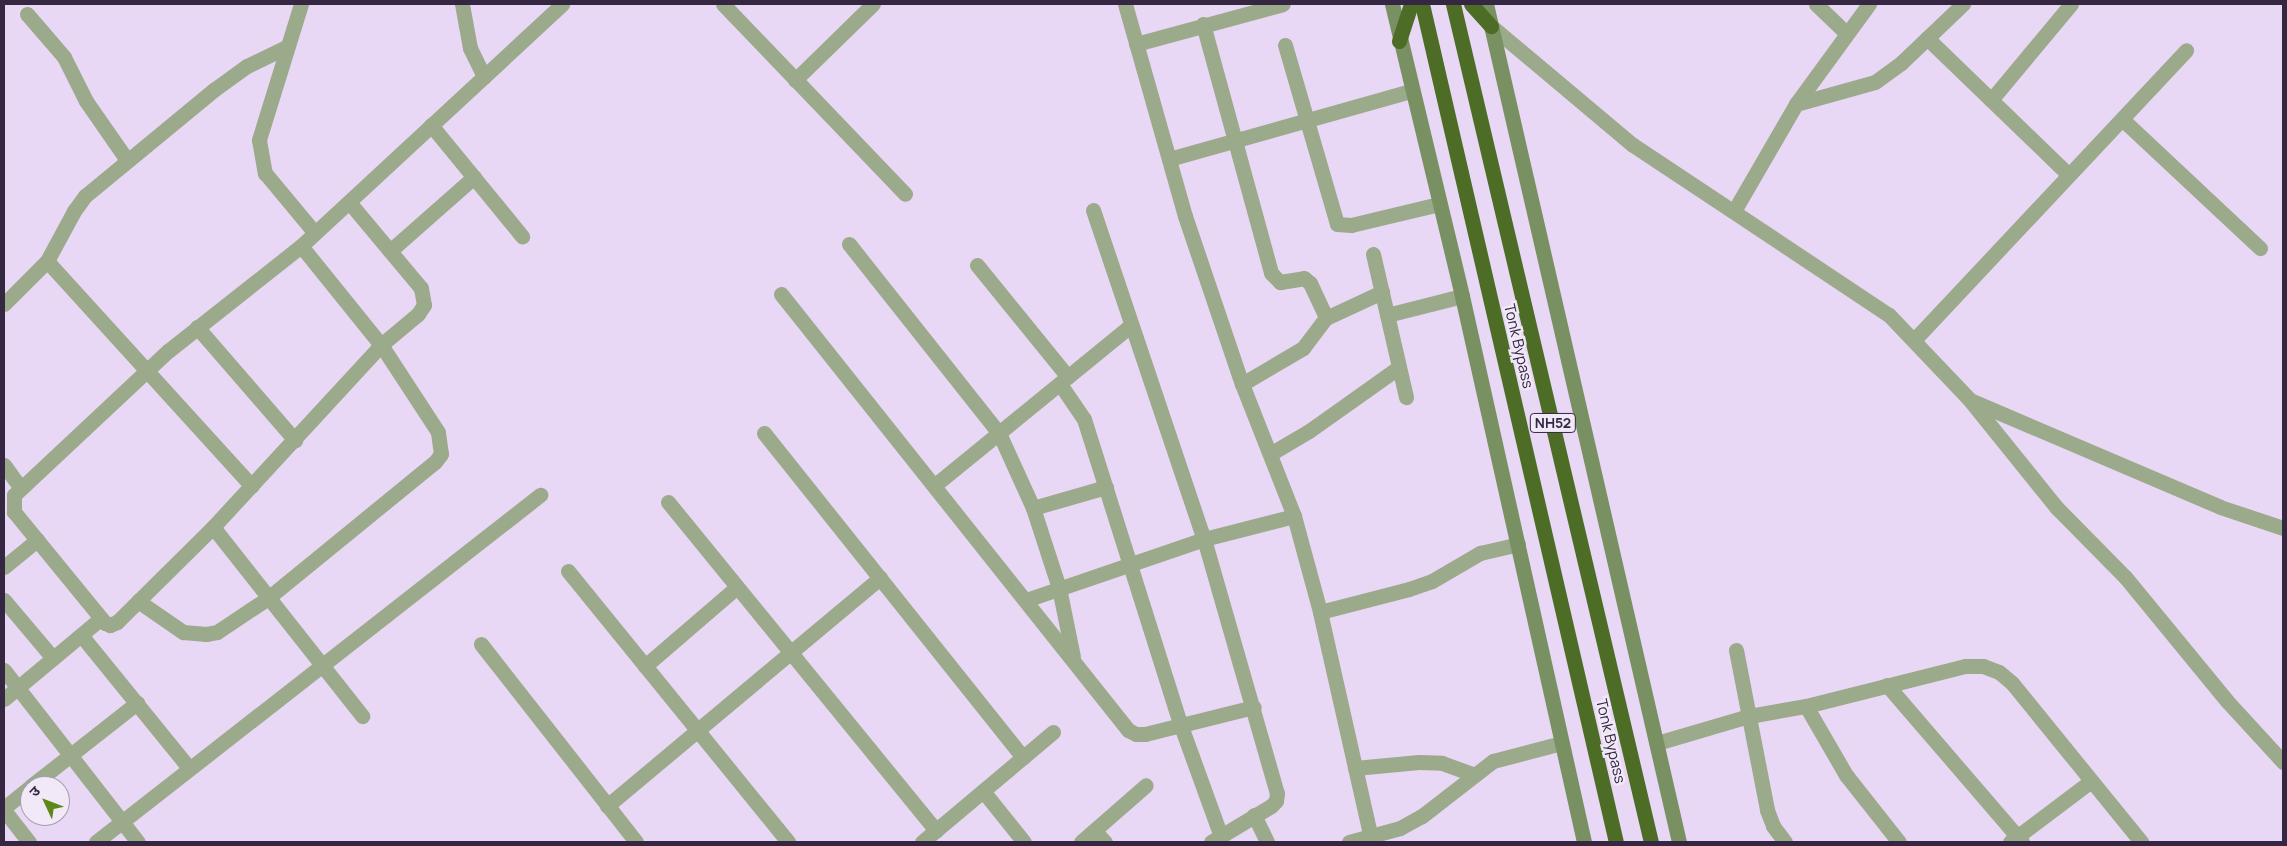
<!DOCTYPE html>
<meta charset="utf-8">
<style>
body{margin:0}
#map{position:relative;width:2287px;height:846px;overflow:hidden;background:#e8d8f5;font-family:Manrope,"Noto Sans Devanagari",sans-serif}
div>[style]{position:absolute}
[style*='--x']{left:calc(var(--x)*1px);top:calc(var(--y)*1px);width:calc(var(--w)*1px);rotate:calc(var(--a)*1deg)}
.street>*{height:15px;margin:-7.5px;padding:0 7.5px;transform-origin:7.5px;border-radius:7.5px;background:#9baa8b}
.secondary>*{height:15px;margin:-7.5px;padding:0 7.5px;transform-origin:7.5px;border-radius:7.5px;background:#799062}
.highway>*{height:15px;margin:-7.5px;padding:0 7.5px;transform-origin:7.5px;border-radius:7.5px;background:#4d6c25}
span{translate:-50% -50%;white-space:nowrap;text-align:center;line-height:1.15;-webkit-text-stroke:5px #f1e9f8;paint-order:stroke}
.shield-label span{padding:1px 4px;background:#f1e9f8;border:1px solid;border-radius:4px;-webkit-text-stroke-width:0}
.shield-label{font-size:14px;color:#352641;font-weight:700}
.street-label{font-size:15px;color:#352641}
.frame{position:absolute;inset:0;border:5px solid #352641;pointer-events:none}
.north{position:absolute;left:20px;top:776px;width:50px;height:50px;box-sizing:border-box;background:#f1e9f8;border:1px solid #a69baf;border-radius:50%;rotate:313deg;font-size:14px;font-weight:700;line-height:20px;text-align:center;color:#352641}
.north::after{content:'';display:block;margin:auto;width:18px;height:22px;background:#5d8918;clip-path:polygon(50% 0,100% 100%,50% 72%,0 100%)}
</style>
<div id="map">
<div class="street">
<i style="--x:301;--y:4;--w:142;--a:107.2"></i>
<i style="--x:259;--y:140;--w:34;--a:80"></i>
<i style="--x:265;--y:173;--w:78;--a:50.2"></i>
<i style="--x:462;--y:4;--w:45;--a:79.7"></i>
<i style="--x:470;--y:48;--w:32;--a:64"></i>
<i style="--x:723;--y:4;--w:263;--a:46.2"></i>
<i style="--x:1125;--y:4;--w:220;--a:74.2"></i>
<i style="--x:1185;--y:216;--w:177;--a:71.3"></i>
<i style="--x:1242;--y:384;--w:142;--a:68.5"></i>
<i style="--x:1294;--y:516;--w:99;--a:74.8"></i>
<i style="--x:1320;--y:612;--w:236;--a:77.3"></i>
<i style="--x:1816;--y:4;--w:42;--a:44"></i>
<i style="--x:27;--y:14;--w:57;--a:49.3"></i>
<i style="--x:64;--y:57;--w:49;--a:63.4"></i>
<i style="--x:86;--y:101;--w:72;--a:55.2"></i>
<i style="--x:1203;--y:24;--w:258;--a:74.7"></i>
<i style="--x:1271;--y:273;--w:13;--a:45"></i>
<i style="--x:1280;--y:282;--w:24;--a:-9"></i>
<i style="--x:1304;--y:278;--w:8;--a:40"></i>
<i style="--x:1310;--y:283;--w:38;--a:65"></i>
<i style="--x:1491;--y:26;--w:185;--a:40"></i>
<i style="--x:1633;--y:145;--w:307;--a:33.6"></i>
<i style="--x:1889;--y:315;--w:116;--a:46.4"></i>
<i style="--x:1969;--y:399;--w:140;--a:51.1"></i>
<i style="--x:2057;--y:508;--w:98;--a:45.4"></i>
<i style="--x:2126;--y:578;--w:159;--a:50.6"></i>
<i style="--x:2227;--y:701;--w:83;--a:47.4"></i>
<i style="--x:1927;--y:38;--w:197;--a:44"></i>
<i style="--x:1136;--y:44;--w:152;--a:-15.2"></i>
<i style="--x:1285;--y:45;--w:186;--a:73.8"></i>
<i style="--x:1337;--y:224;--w:14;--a:4"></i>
<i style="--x:1351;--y:225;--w:90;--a:-13.4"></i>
<i style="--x:795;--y:80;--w:109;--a:-44.3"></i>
<i style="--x:1991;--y:100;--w:125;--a:-50.2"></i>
<i style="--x:1796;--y:104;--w:82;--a:-15.6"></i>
<i style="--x:1875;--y:82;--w:32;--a:-36"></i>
<i style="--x:1901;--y:63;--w:86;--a:-43.6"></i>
<i style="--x:2122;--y:119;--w:189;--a:43.1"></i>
<i style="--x:431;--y:125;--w:144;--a:50.7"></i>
<i style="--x:1169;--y:159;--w:251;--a:-15.7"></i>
<i style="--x:349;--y:202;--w:112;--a:50.1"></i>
<i style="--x:421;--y:288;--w:17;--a:80"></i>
<i style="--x:424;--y:305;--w:11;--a:124"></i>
<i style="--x:418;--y:314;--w:48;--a:140"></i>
<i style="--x:381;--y:345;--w:248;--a:132.7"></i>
<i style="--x:213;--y:527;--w:135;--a:135.3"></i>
<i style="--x:117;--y:622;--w:8;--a:157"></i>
<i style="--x:110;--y:625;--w:5;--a:-158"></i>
<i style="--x:105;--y:623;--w:144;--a:-129.3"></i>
<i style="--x:14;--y:512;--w:17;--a:-90"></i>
<i style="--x:14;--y:495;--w:211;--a:-43.1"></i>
<i style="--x:168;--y:351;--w:169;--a:-38.3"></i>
<i style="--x:301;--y:246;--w:356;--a:-42.8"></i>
<i style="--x:1093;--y:210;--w:347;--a:71.4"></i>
<i style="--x:1204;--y:539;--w:264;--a:74"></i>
<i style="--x:1277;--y:793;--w:8;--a:97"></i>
<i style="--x:1276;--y:801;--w:7;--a:135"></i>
<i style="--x:1271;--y:806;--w:70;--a:149"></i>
<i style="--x:1734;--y:211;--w:124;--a:-59.9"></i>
<i style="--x:1796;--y:104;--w:124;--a:-53.9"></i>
<i style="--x:849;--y:244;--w:241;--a:51.6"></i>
<i style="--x:999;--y:433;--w:82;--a:65.6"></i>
<i style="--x:1033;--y:508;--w:84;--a:72"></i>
<i style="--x:1059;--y:588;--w:70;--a:78.5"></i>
<i style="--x:390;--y:251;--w:112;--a:-41.4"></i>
<i style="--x:1373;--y:254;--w:147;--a:77"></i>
<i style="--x:47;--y:261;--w:304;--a:47.7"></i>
<i style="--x:977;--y:265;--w:144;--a:50.9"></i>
<i style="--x:781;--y:294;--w:557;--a:51.48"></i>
<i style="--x:1128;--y:730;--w:9;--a:27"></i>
<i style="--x:1136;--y:734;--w:9;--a:0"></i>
<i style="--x:1145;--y:734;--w:112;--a:-13.9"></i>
<i style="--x:4;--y:304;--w:61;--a:-45"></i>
<i style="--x:47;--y:261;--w:57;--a:-61.6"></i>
<i style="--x:74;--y:211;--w:19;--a:-54"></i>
<i style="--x:85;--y:196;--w:168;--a:-39.5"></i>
<i style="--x:215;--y:89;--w:39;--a:-36"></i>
<i style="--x:247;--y:66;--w:43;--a:-26"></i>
<i style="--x:1387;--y:315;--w:77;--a:-14.2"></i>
<i style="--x:197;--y:327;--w:150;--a:49.1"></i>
<i style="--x:1915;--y:339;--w:396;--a:-46.8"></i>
<i style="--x:1060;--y:384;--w:42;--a:55.6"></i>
<i style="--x:1084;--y:419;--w:322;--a:72.5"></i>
<i style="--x:1181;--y:726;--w:115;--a:70.1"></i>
<i style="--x:1242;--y:384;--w:71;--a:-30.5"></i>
<i style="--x:1303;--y:348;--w:38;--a:-53"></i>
<i style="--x:1326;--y:318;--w:62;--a:-24.9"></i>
<i style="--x:1972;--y:401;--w:270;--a:23.1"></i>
<i style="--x:2220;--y:507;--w:66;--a:18.4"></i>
<i style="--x:764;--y:433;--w:415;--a:51.4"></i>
<i style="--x:1270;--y:454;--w:45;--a:-30.5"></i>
<i style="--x:1309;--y:431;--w:110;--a:-35.4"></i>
<i style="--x:4;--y:465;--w:27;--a:54"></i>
<i style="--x:935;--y:485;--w:253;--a:-39.2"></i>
<i style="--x:668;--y:502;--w:424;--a:50.8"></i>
<i style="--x:1033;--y:508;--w:76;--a:-16"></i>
<i style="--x:213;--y:527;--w:241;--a:51.7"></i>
<i style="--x:4;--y:567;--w:43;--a:-39.3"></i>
<i style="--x:568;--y:571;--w:349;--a:50.9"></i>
<i style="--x:4;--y:600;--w:76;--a:49.8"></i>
<i style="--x:1026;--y:600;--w:188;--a:-18.9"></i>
<i style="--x:1204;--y:539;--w:93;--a:-14.3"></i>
<i style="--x:138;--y:601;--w:55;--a:34.6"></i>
<i style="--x:183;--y:632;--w:23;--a:5"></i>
<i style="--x:206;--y:634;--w:11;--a:-10"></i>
<i style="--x:217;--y:632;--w:61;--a:-33.7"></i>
<i style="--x:268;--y:598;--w:215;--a:-39.2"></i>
<i style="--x:435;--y:462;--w:10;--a:-53"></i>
<i style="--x:441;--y:454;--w:22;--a:-98"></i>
<i style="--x:438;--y:432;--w:104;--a:-123.2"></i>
<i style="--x:381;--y:345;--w:127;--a:-128.9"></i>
<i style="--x:1320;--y:612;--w:92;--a:-14.5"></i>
<i style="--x:1409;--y:589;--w:24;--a:-19"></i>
<i style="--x:1432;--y:581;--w:56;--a:-30.3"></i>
<i style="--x:1480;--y:553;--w:39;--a:-13"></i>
<i style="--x:81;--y:635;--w:171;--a:50.9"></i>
<i style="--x:481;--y:644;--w:251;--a:51.9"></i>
<i style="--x:1736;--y:650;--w:163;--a:79"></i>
<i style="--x:1767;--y:810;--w:17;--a:69"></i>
<i style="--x:1773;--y:826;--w:20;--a:53"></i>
<i style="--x:645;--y:666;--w:121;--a:-40.7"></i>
<i style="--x:4;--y:670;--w:218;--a:52.1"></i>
<i style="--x:1887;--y:685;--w:207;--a:49.3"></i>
<i style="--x:4;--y:699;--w:125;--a:-39.8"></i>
<i style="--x:1806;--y:706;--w:80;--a:59.9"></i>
<i style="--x:1846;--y:775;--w:85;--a:51.7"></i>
<i style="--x:1657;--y:743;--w:96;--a:-16.4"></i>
<i style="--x:1749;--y:716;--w:58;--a:-10"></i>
<i style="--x:1806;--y:706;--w:164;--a:-14.1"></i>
<i style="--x:1965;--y:666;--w:18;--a:0"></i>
<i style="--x:1983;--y:666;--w:17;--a:21"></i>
<i style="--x:1999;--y:672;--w:17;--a:40"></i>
<i style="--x:2012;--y:683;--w:205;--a:50.9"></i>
<i style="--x:1355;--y:768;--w:64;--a:-5.4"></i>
<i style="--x:1419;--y:762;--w:23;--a:2"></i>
<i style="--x:1442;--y:763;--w:33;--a:20"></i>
<i style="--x:31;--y:786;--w:135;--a:-38.1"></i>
<i style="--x:983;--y:791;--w:65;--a:51.2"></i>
<i style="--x:607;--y:806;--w:356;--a:-39.9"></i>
<i style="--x:4;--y:808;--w:33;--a:-39"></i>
<i style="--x:4;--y:810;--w:41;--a:52"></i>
<i style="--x:1254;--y:815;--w:30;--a:64"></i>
<i style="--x:1095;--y:831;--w:15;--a:48"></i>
<i style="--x:96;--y:842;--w:564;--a:-38.01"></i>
<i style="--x:922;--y:842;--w:171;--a:-40"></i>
<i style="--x:1081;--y:842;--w:86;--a:-41.2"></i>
<i style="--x:1349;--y:842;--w:53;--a:-15.4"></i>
<i style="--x:1400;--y:828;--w:25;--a:-29"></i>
<i style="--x:1422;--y:816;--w:90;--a:-37.8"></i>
<i style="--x:1493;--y:761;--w:71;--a:-14.6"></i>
<i style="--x:2010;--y:842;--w:101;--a:-37"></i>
</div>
<div class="secondary">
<i style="--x:1392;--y:4;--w:300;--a:76.5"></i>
<i style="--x:1462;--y:296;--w:559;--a:77.4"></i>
<i style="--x:1486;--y:4;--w:860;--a:77.03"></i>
</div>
<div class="highway">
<i style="--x:1422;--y:4;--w:860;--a:76.97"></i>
<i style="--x:1453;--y:4;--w:861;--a:76.71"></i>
<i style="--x:1471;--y:4;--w:30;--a:48"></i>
<i style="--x:1399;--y:41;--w:39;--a:-72"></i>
</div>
<div class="shield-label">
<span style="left:1553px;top:423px">NH52</span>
</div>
<div class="street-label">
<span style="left:1519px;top:346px;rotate:77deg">Tonk Bypass</span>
<span style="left:1611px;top:741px;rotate:77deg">Tonk Bypass</span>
</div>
<div class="frame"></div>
<div class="north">उ</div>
</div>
